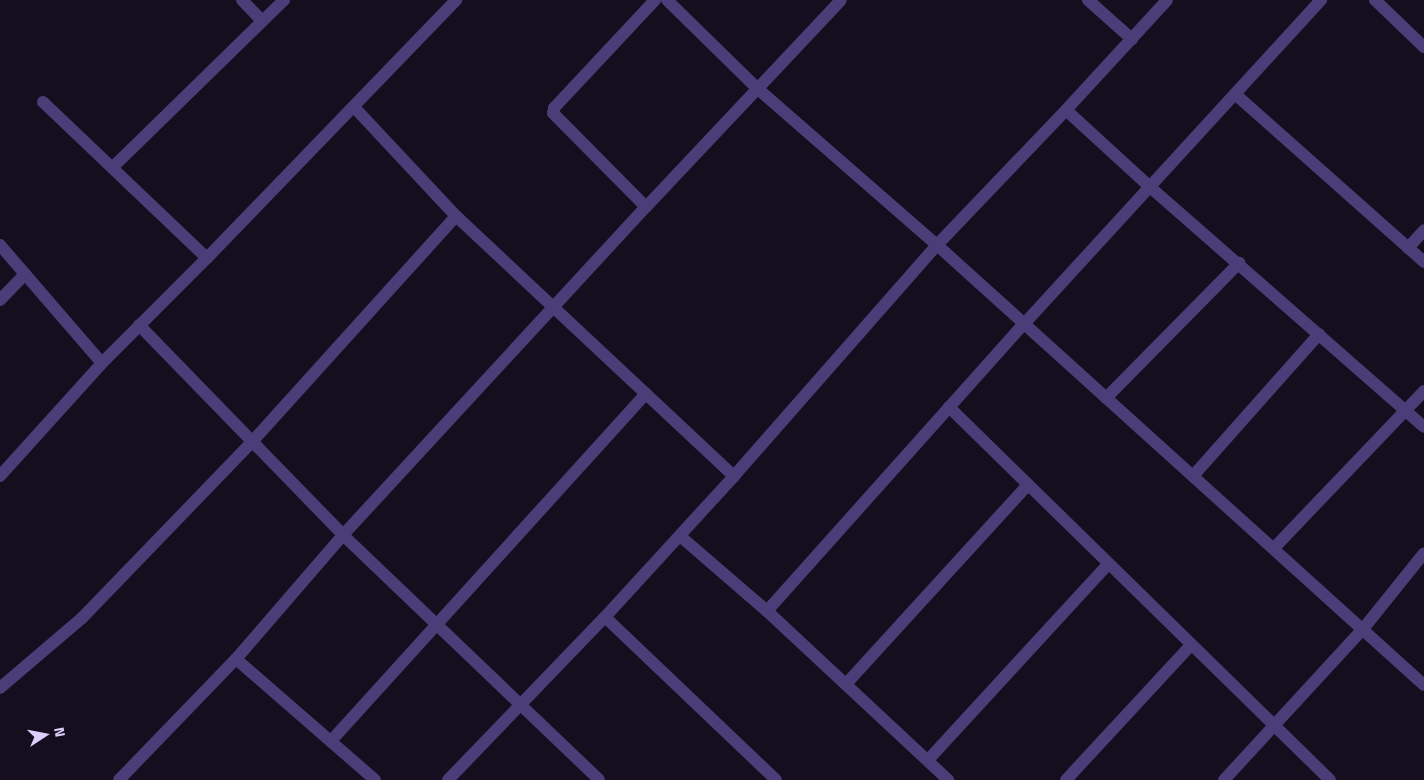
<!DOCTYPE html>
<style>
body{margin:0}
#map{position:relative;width:1424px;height:780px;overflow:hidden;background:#140e1e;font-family:"Titillium Web",sans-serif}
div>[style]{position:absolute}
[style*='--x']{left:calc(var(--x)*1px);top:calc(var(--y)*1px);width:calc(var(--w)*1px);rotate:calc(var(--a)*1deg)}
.minor>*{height:12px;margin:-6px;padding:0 6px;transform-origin:6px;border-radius:6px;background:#4b3e78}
.tertiary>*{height:12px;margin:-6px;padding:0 6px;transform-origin:6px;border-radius:6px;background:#4b3e78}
span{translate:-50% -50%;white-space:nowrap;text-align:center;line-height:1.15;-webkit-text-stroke:4px #140e1e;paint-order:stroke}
.north{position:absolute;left:20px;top:710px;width:50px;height:50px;-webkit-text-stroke:4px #140e1e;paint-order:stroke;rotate:79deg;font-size:14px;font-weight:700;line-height:20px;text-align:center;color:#dcd0fa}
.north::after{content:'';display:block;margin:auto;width:18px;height:22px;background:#dcd0fa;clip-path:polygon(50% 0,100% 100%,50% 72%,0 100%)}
</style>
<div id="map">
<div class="minor">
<i style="--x:242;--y:0;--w:29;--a:46"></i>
<i style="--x:1088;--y:0;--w:59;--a:41.6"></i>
<i style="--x:1375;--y:0;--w:68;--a:43.8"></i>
<i style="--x:1235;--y:94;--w:253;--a:41.6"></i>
<i style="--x:43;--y:102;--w:226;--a:43.6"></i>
<i style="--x:354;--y:107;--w:149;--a:46.9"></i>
<i style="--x:456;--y:216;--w:381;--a:43.1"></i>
<i style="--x:1066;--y:110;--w:114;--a:42.5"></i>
<i style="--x:1150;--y:187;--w:364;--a:41.2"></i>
<i style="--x:113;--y:167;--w:239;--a:-44.3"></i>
<i style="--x:646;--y:207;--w:132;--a:-134.7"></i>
<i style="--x:553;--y:113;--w:5;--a:-79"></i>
<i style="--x:554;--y:108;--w:148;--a:-46.9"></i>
<i style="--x:0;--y:245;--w:156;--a:49.2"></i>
<i style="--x:1408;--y:248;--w:24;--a:-48"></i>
<i style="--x:0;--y:300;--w:36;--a:-46"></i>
<i style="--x:139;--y:325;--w:293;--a:45.8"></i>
<i style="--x:343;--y:535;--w:354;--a:43.7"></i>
<i style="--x:1106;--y:398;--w:190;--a:-45.4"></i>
<i style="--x:949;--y:407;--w:533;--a:44.39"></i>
<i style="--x:0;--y:476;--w:152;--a:-47.9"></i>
<i style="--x:102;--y:363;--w:148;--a:-45"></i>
<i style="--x:207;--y:258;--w:359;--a:-46"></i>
<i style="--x:1193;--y:476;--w:190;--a:-48.4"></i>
<i style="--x:680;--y:536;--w:115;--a:40.8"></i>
<i style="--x:767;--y:611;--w:248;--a:43"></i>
<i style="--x:1274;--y:548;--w:217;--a:-46.3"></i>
<i style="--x:767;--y:611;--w:385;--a:-48.2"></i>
<i style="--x:1024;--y:324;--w:440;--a:-47.5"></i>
<i style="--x:605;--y:617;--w:236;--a:43.6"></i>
<i style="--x:236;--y:659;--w:184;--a:41"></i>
<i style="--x:846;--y:684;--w:270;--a:-47.6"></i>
<i style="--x:0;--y:688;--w:108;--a:-40.5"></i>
<i style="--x:82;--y:618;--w:243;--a:-46"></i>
<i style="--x:251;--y:443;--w:306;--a:-47.9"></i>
<i style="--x:331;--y:741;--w:469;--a:-47.8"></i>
<i style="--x:928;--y:760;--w:266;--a:-47.4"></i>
<i style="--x:448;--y:780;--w:226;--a:-46.1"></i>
<i style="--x:605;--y:617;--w:191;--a:-47.5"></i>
<i style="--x:734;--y:476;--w:308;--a:-48.7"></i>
<i style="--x:937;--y:245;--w:187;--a:-46.3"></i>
<i style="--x:1066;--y:110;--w:149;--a:-47.4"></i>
<i style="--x:1066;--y:780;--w:184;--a:-47.2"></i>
<i style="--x:1224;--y:780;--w:205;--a:-47.4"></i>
<i style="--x:1363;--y:629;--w:97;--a:-51.2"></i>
</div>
<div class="tertiary">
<i style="--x:667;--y:0;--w:127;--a:44.4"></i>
<i style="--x:758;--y:89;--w:237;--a:41.1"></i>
<i style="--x:937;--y:245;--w:656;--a:42.1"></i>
<i style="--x:119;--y:780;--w:168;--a:-46"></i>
<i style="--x:236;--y:659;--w:164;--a:-49.2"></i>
<i style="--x:343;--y:535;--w:447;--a:-47.3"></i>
<i style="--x:646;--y:207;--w:284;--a:-46.7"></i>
</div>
<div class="north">N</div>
</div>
